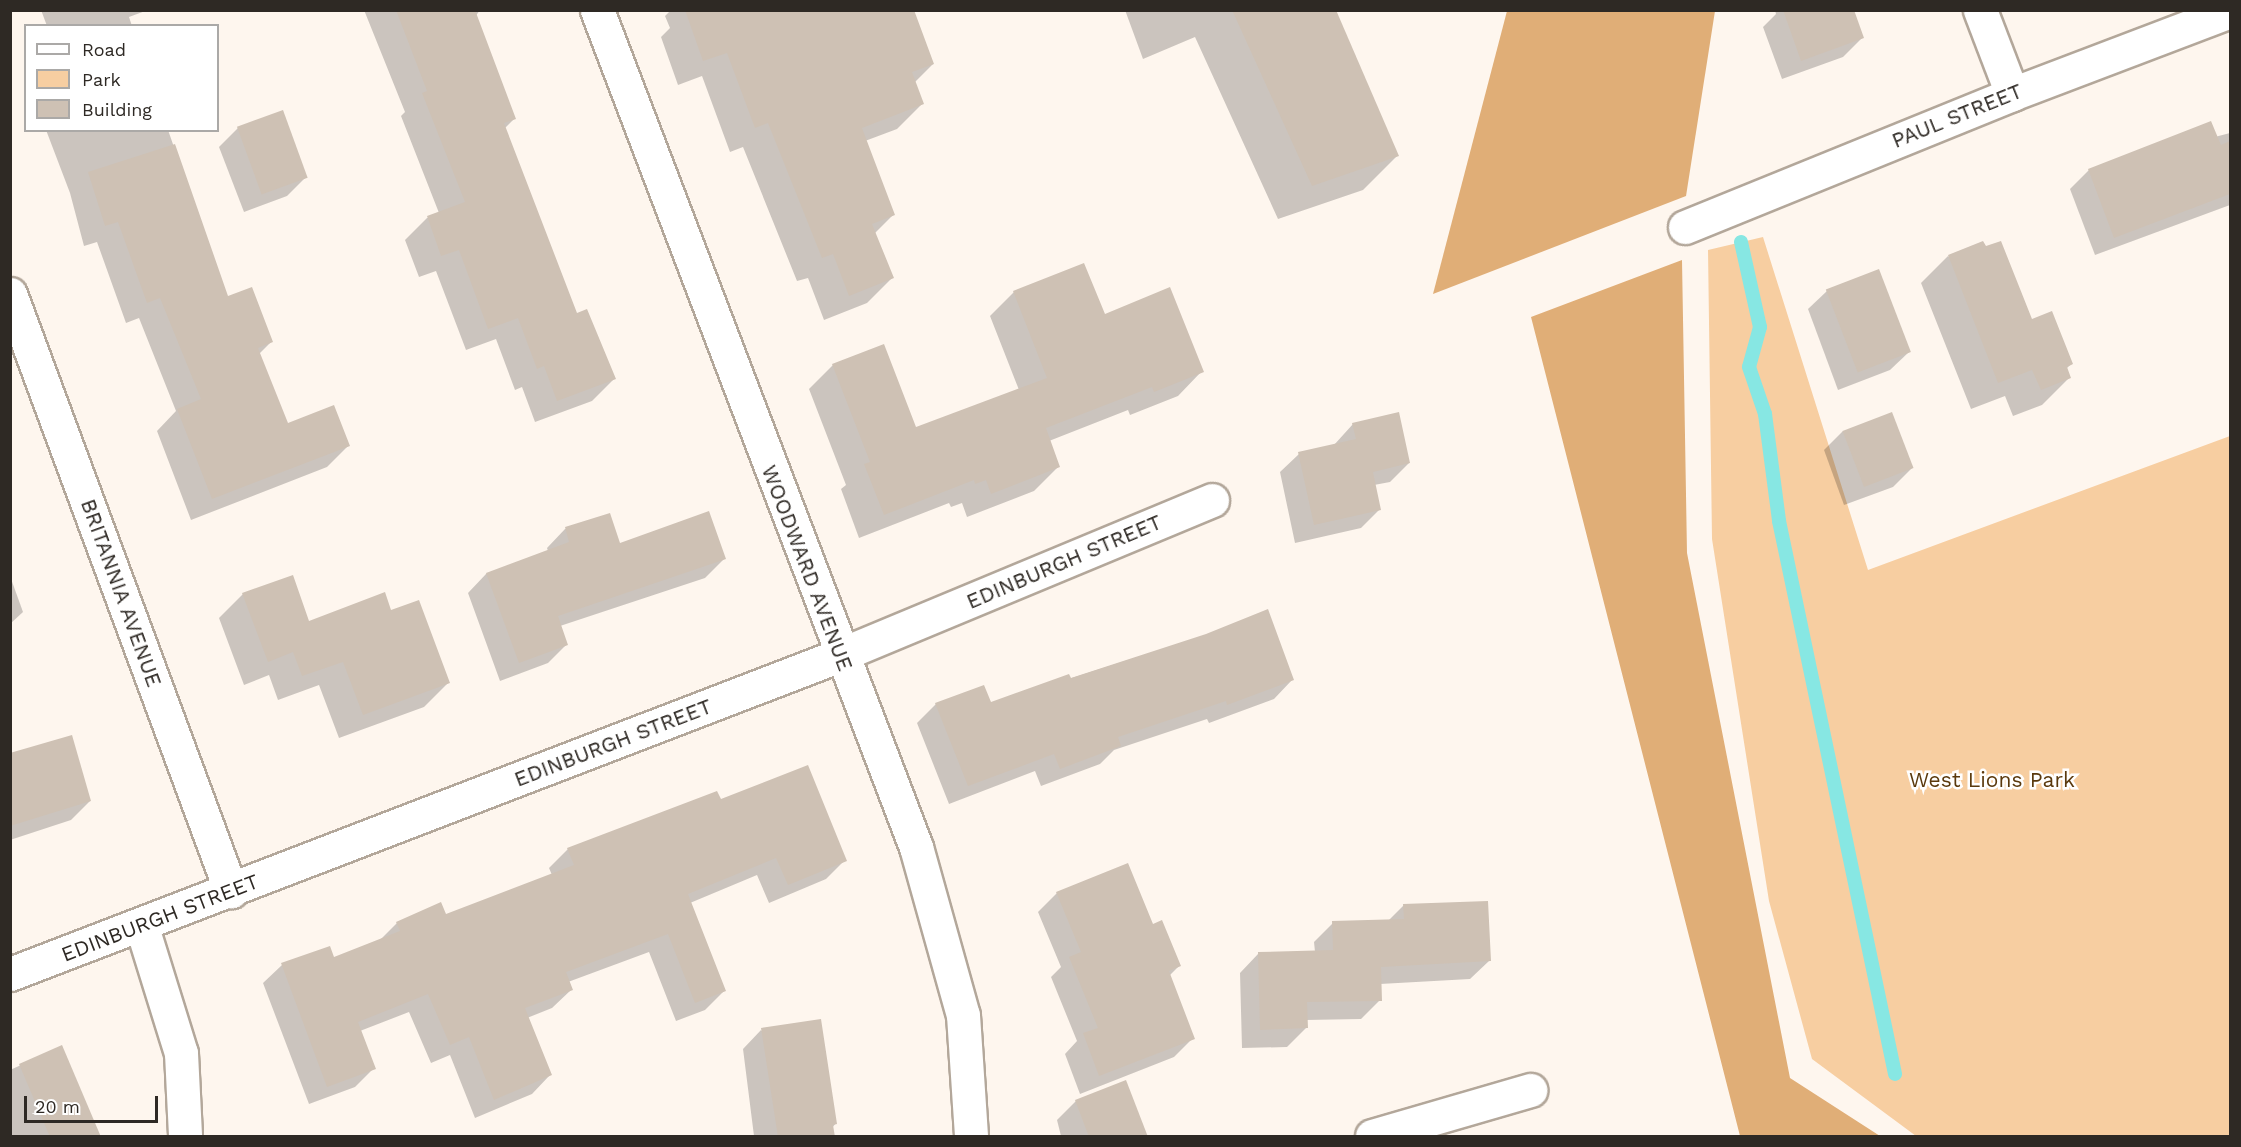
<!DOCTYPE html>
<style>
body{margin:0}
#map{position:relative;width:2241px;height:1147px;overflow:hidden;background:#fef6ee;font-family:"Work Sans",sans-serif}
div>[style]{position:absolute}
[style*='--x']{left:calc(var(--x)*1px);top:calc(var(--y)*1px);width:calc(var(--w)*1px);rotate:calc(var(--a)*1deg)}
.green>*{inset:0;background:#f7cea1}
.forest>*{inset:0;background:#e0ae77}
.shadow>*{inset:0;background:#0003}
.stream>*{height:14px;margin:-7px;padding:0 7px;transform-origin:7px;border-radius:7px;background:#87e7e3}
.building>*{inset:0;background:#cec1b4;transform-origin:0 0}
.roads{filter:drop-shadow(2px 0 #b3a79a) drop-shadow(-2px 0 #b3a79a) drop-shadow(0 2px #b3a79a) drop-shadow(0 -2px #b3a79a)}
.minor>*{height:33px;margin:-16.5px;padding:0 16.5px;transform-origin:16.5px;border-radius:16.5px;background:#fff}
.tertiary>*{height:33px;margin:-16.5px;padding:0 16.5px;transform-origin:16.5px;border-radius:16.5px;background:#fff}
span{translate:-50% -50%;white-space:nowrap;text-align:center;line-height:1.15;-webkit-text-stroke:5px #fff;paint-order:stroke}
.street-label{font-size:21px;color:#2e2924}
.park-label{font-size:21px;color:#5a390d}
.frame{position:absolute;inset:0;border:12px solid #2e2924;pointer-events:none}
.legend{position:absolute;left:24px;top:24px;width:195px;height:108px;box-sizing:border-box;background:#fff;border:2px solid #aba9a7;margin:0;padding:8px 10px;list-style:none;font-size:18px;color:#2e2924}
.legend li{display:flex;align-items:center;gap:12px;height:30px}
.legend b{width:30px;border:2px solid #aba9a7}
.scale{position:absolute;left:24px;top:1096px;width:134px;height:27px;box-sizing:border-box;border:3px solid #2e2924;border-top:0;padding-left:8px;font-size:18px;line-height:21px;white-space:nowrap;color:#2e2924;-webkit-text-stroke:4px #fff;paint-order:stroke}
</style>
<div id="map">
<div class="green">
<i style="clip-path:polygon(1763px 237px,1868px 570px,2230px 436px,2230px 1136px,1916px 1136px,1812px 1059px,1769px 901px,1712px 539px,1708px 250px)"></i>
</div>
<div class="forest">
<i style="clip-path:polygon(1507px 11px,1715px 11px,1686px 196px,1433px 294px)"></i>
<i style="clip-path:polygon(1682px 260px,1687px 553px,1790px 1078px,1880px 1136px,1740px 1136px,1531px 317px)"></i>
</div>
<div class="shadow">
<i style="clip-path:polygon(41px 10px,148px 10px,129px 17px,132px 26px,47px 26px)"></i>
<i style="clip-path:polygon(364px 10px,480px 10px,475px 17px,515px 118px,505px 128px,576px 315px,614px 379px,592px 401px,535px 422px,522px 387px,515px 390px,496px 339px,466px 350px,436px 271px,419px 277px,405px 240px,427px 218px,439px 213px,401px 116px,405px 112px)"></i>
<i style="clip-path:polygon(671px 10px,869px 10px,933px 64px,914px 83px,922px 104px,897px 129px,865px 141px,893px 215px,874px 234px,892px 278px,867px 303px,824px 320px,808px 278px,797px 281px,743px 147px,730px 152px,702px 76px,678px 85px,661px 37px,670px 28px,665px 16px)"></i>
<i style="clip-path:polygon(1125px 10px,1335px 10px,1397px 156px,1363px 190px,1278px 219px,1195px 37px,1143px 59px)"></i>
<i style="clip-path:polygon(1775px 10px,1852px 10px,1862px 38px,1843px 57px,1782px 79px,1763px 27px,1776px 14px)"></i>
<i style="clip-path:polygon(238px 128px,306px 177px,287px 196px,244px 212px,219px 147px)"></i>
<i style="clip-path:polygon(46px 130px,168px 130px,227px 298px,272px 341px,259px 354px,287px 425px,348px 446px,327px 467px,191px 520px,157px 431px,176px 411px,139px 318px,126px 323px,97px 242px,84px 246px,70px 193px)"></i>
<i style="clip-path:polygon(2230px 133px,2230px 205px,2095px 255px,2070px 189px,2089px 170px)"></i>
<i style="clip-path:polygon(1948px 256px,2031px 321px,2071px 364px,2066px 369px,2069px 378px,2042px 405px,2013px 416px,2005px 396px,1971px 409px,1921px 283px)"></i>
<i style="clip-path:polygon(1827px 291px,1909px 352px,1890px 370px,1838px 390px,1808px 309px)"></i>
<i style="clip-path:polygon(1014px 292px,1104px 316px,1202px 371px,1178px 396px,1130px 415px,1128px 410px,1049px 441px,1058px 467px,1034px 491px,967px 517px,962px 503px,951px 507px,949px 503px,859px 538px,841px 489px,846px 485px,809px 389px,833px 365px,915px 429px,1019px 390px,990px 316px)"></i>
<i style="clip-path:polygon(1353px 424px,1409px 463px,1390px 482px,1374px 485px,1380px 509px,1361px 528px,1295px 543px,1280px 472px,1299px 454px,1334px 445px)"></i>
<i style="clip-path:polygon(1843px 431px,1912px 468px,1893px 487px,1844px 505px,1824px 450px)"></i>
<i style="clip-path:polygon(609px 515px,619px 545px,724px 559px,705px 578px,560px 626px,567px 644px,548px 663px,500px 681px,468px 593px,486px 574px,548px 551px,547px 548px,565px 529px)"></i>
<i style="clip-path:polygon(10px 576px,23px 612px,10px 624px)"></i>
<i style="clip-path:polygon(243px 594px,309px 623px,448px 683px,424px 707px,339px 738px,319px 685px,278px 700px,269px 675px,244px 685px,219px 618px)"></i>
<i style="clip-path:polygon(1207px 635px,1292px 680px,1274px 699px,1209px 723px,1207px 719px,1114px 750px,1100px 764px,1041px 786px,1035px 771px,949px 804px,917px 723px,936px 704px,990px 704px)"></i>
<i style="clip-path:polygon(10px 755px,90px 801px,71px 820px,10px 840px)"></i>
<i style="clip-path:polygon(720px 801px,845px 860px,826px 879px,769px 903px,757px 875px,690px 903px,724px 991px,705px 1010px,676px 1021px,649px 952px,568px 982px,571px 990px,552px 1008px,527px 1018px,550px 1075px,532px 1094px,475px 1118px,450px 1055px,431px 1063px,409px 1012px,360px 1031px,374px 1068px,355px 1087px,309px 1104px,263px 983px,282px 965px,333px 959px,380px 940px,397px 923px,445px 916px,552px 875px,549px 868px,568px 849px)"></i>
<i style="clip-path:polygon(1057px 893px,1152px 926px,1179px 966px,1169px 976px,1193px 1038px,1174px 1057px,1080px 1094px,1065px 1054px,1077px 1041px,1051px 977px,1061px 967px,1038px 912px)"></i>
<i style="clip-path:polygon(1404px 905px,1489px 961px,1470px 979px,1380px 984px,1380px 1000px,1361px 1019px,1306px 1020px,1306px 1028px,1287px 1047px,1242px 1048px,1240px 973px,1258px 954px,1315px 952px,1314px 942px,1333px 923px,1388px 921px)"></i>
<i style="clip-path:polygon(761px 1030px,836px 1123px,832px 1128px,833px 1136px,754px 1136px,743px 1049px)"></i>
<i style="clip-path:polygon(61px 1047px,99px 1136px,10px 1136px,10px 1070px)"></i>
<i style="clip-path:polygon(1076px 1101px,1141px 1136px,1061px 1136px,1057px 1120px)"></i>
</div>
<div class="stream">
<i style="--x:1741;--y:242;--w:87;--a:77.4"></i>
<i style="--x:1760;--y:327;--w:41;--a:105.4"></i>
<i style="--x:1749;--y:367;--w:50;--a:71.2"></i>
<i style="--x:1765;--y:414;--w:108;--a:82.5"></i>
<i style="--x:1779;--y:521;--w:565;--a:78.15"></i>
</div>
<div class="building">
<i style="clip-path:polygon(396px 10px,475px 10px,516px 119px,504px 123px,577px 313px,587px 309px,616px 379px,557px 401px,544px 366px,537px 369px,518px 318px,488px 329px,459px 250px,441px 256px,427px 216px,465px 202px,422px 93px,427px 91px)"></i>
<i style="clip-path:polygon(685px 10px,914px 10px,934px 64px,912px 72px,924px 104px,862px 128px,895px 215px,872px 224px,894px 278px,849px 296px,833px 254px,822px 258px,768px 123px,755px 128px,727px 53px,703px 61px)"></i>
<i style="clip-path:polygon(1232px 10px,1336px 10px,1399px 156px,1312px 186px)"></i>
<i style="clip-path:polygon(1783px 10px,1854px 10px,1864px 38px,1801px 61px)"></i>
<i style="left:283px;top:110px;width:72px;height:49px;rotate:70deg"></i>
<i style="clip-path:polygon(2211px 121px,2221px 145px,2230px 141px,2230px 194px,2114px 238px,2088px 169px)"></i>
<i style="clip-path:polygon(175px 144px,228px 296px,252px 287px,273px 342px,258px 348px,288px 423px,334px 405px,350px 446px,212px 499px,177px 409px,201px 399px,160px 298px,147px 303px,118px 222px,105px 226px,88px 172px)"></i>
<i style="clip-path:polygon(1983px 241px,1986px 246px,2001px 241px,2032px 319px,2052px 311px,2073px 364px,2067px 367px,2071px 378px,2041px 390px,2032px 370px,1998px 383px,1948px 255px)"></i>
<i style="clip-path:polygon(1084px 263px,1105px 314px,1170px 287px,1204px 372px,1154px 392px,1152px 387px,1046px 428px,1060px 467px,991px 494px,986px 480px,975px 484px,974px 480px,884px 515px,864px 464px,870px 462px,832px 364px,884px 344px,916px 427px,1047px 378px,1013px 291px)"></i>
<i style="left:1879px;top:269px;width:89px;height:57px;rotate:69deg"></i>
<i style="clip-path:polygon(1399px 412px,1410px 463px,1373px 472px,1381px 510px,1314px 525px,1298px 452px,1356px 439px,1352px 423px)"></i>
<i style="left:1892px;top:412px;width:60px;height:53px;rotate:69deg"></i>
<i style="clip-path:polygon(709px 511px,726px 559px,558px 616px,568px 645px,519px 663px,486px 573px,569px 542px,565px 527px,610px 513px,620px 543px)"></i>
<i style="clip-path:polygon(293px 575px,309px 621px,385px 592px,391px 610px,419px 600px,450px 683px,363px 715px,343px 662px,302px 676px,293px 652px,268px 662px,242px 593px)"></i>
<i style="clip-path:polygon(1268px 609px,1294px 680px,1227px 705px,1226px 701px,1118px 737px,1121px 746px,1060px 769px,1054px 754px,968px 786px,935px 703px,984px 685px,991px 702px,1069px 674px,1071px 678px,1206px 634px)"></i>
<i style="clip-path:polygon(72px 735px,91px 801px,10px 826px,10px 753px)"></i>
<i style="clip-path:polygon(808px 765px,847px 861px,788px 885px,776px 858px,688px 894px,726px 991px,695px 1003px,668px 934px,566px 972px,573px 990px,525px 1008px,552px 1075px,494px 1100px,469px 1037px,450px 1045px,428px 994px,358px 1022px,376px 1069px,327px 1087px,281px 963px,330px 946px,334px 957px,400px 931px,396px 922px,441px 902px,446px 914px,574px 865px,567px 848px,717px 791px,721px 799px)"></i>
<i style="clip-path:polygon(1128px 863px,1153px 924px,1162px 920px,1181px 966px,1169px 971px,1195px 1039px,1099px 1076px,1083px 1033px,1098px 1028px,1069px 957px,1081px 952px,1056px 892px)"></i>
<i style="clip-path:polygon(1488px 901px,1491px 961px,1381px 967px,1382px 1001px,1307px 1002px,1308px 1028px,1260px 1030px,1258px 952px,1333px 950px,1332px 921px,1404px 919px,1403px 904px)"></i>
<i style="clip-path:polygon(821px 1019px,837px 1124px,833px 1125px,835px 1137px,778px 1137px,761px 1028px)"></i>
<i style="clip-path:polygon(62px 1045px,101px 1137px,50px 1137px,19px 1064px)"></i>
<i style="clip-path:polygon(1126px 1080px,1148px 1137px,1089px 1137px,1075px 1100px)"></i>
</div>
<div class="roads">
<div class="minor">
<i style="--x:1980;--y:10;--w:90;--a:69.1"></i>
<i style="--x:1685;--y:227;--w:353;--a:-22.1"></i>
<i style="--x:2012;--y:94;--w:233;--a:-20.8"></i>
<i style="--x:10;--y:294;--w:637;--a:69.69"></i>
<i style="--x:141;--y:924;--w:135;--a:72.8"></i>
<i style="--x:181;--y:1053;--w:83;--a:87.2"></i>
<i style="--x:10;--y:974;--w:889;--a:-21.02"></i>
<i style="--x:840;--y:655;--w:403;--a:-22.6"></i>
<i style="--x:1372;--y:1136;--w:165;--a:-16.2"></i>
</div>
<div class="tertiary">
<i style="--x:597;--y:10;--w:896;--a:69.14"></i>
<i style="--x:916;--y:847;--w:174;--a:74.4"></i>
<i style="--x:963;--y:1015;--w:121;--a:86.2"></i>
</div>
</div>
<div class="street-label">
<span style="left:1957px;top:116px;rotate:-22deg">PAUL STREET</span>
<span style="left:1064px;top:562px;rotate:-23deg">EDINBURGH STREET</span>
<span style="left:807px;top:568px;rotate:69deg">WOODWARD AVENUE</span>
<span style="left:121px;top:593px;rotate:70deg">BRITANNIA AVENUE</span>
<span style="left:613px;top:743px;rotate:-21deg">EDINBURGH STREET</span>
<span style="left:160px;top:918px;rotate:-21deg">EDINBURGH STREET</span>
</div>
<div class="park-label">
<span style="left:1992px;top:780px">West Lions Park</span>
</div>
<div class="frame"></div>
<ul class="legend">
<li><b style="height:8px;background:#fff"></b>Road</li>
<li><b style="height:16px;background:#f7cea1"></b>Park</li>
<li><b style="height:16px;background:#cec1b4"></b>Building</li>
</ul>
<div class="scale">20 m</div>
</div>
